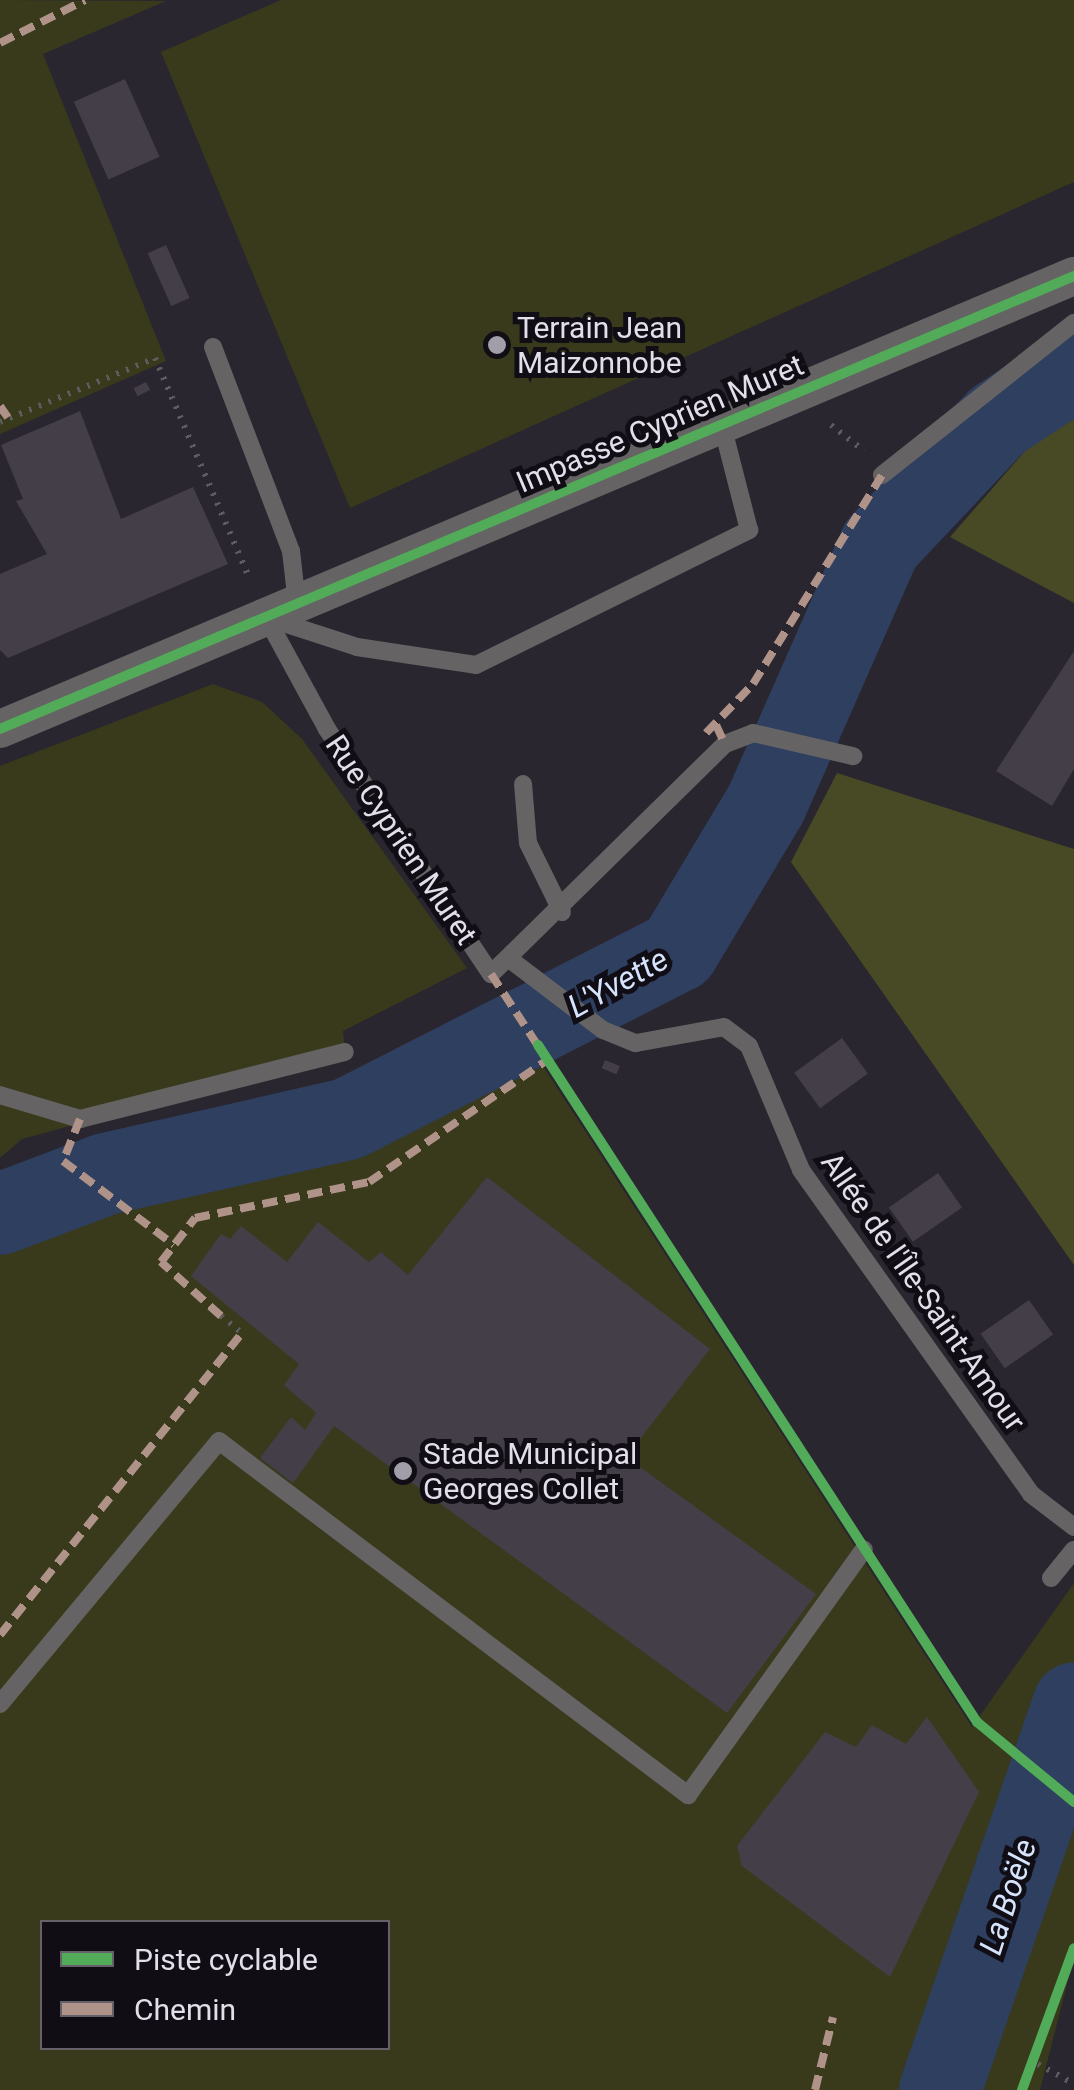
<!DOCTYPE html>
<meta charset="utf-8">
<style>
body{margin:0}
#map{position:relative;width:1074px;height:2090px;overflow:hidden;background:#29262f;font-family:Roboto,sans-serif}
div>[style]{position:absolute}
[style*='--x']{left:calc(var(--x)*1px);top:calc(var(--y)*1px);width:calc(var(--w)*1px);rotate:calc(var(--a)*1deg)}
.green>*{inset:0;background:#393a1c}
.forest>*{inset:0;background:#484a25}
.river>*{height:82px;margin:-41px;padding:0 41px;transform-origin:41px;border-radius:41px;background:#2e3f5f}
.building>*{inset:0;background:#443e49;transform-origin:0 0}
.path>*{height:6px;margin-top:-3px;transform-origin:0;background:repeating-linear-gradient(90deg,#5f5c5f 0 2.5px,transparent 0 10.5px)}
.service>*{height:18px;margin:-9px;padding:0 9px;transform-origin:9px;border-radius:9px;background:#666364}
.minor>*{height:38px;margin:-19px;padding:0 19px;transform-origin:19px;border-radius:19px;background:#666364}
.quiet>*{height:8px;margin-top:-4px;transform-origin:0;background:repeating-linear-gradient(90deg,#af9288 0 15px,transparent 0 23px)}
.cycleway>*{height:10px;margin:-5px;padding:0 5px;transform-origin:5px;border-radius:5px;background:#51ab58}
.dots>*{width:28px;height:28px;translate:-50% -50%;box-sizing:border-box;border:5px solid #100d15;border-radius:50%}
span{translate:-50% -50%;white-space:nowrap;text-align:center;line-height:1.15;-webkit-text-stroke:10px #100d15;paint-order:stroke}
.poi-label{font-size:30px;color:#e2dfea}
.left{translate:0 -50%;text-align:left}
.street-label{font-size:30px;color:#e2dfea}
.water-label{font-size:32px;color:#d5e3fc;font-style:italic}
.legend{position:absolute;left:40px;top:1920px;width:350px;height:130px;box-sizing:border-box;background:#100d15;border:2px solid #64616a;margin:0;padding:12px 18px;list-style:none;font-size:30px;color:#e2dfea}
.legend li{display:flex;align-items:center;gap:20px;height:50px}
.legend b{width:50px;border:2px solid #64616a}
</style>
<div id="map">
<div class="green">
<i style="clip-path:polygon(0 0,166px 1px,43px 54px,166px 361px,0 434px)"></i>
<i style="clip-path:polygon(281px 0,1074px 0,1074px 182px,350px 508px,161px 52px)"></i>
<i style="clip-path:polygon(213px 684px,262px 702px,302px 739px,467px 968px,343px 1031px,345px 1052px,22px 1139px,0 1158px,0 766px)"></i>
<i style="clip-path:polygon(evenodd,526px 1040px,972px 1727px,1074px 1583px,1074px 1957px,1040px 2090px,0 2090px,0 1214px,106px 1174px,348px 1119px,526px 1040px,42px 1922px,388px 1922px,388px 2048px,42px 2048px,42px 1922px)"></i>
</div>
<div class="forest">
<i style="clip-path:polygon(1074px 411px,1074px 603px,950px 537px,1039px 435px)"></i>
<i style="clip-path:polygon(837px 773px,1074px 849px,1074px 1265px,791px 862px)"></i>
</div>
<div class="river">
<i style="--x:0;--y:1214;--w:113;--a:-20.7"></i>
<i style="--x:106;--y:1174;--w:248;--a:-12.8"></i>
<i style="--x:348;--y:1119;--w:370;--a:-27"></i>
<i style="--x:678;--y:951;--w:171;--a:-59.1"></i>
<i style="--x:766;--y:804;--w:283;--a:-66.2"></i>
<i style="--x:880;--y:545;--w:172;--a:-46.7"></i>
<i style="--x:998;--y:420;--w:91;--a:-33.3"></i>
<i style="--x:940;--y:2090;--w:409;--a:-70.9"></i>
</div>
<div class="building">
<i style="left:125px;top:79px;width:85px;height:56px;rotate:66deg"></i>
<i style="left:166px;top:245px;width:58px;height:20px;rotate:66deg"></i>
<i style="left:146px;top:382px;width:9px;height:14px;rotate:63deg"></i>
<i style="clip-path:polygon(80px 411px,121px 519px,193px 487px,228px 564px,8px 658px,0 650px,0 574px,47px 554px,16px 501px,23px 499px,1px 445px)"></i>
<i style="clip-path:polygon(1074px 651px,1074px 769px,1052px 806px,996px 771px)"></i>
<i style="left:842px;top:1038px;width:44px;height:59px;rotate:54deg"></i>
<i style="left:605px;top:1060px;width:16px;height:9px;rotate:22deg"></i>
<i style="left:938px;top:1173px;width:42px;height:60px;rotate:55deg"></i>
<i style="clip-path:polygon(487px 1177px,710px 1349px,626px 1457px,816px 1594px,727px 1713px,334px 1426px,293px 1483px,260px 1458px,291px 1417px,305px 1430px,316px 1413px,284px 1385px,299px 1364px,191px 1276px,221px 1234px,230px 1239px,241px 1226px,287px 1262px,318px 1222px,369px 1262px,381px 1252px,408px 1275px)"></i>
<i style="left:1029px;top:1300px;width:42px;height:59px;rotate:55deg"></i>
<i style="clip-path:polygon(927px 1717px,979px 1792px,890px 1977px,742px 1866px,737px 1846px,825px 1732px,856px 1747px,872px 1725px,906px 1744px)"></i>
</div>
<div class="path">
<i style="--x:0;--y:422;--w:168;--a:-22.4"></i>
<i style="--x:155;--y:358;--w:241;--a:66.8"></i>
<i style="--x:831;--y:425;--w:42;--a:38.2"></i>
<i style="--x:221;--y:1316;--w:27;--a:39"></i>
<i style="--x:1038;--y:2064;--w:41;--a:29.1"></i>
</div>
<div class="service">
<i style="--x:213;--y:347;--w:218;--a:69.1"></i>
<i style="--x:291;--y:551;--w:53;--a:83.5"></i>
<i style="--x:882;--y:475;--w:245;--a:-38.4"></i>
<i style="--x:266;--y:617;--w:128;--a:61.4"></i>
<i style="--x:327;--y:729;--w:295;--a:56.2"></i>
<i style="--x:491;--y:974;--w:328;--a:-44.5"></i>
<i style="--x:725;--y:744;--w:30;--a:-21"></i>
<i style="--x:753;--y:733;--w:103;--a:13"></i>
<i style="--x:271;--y:619;--w:90;--a:18"></i>
<i style="--x:357;--y:647;--w:120;--a:8.6"></i>
<i style="--x:476;--y:665;--w:305;--a:-26.3"></i>
<i style="--x:749;--y:530;--w:108;--a:-104.4"></i>
<i style="--x:523;--y:784;--w:59;--a:85.2"></i>
<i style="--x:528;--y:843;--w:77;--a:63.8"></i>
<i style="--x:508;--y:958;--w:119;--a:37.2"></i>
<i style="--x:603;--y:1030;--w:35;--a:22"></i>
<i style="--x:636;--y:1043;--w:89;--a:-10.3"></i>
<i style="--x:724;--y:1027;--w:31;--a:37"></i>
<i style="--x:749;--y:1046;--w:134;--a:67.2"></i>
<i style="--x:801;--y:1170;--w:397;--a:54.6"></i>
<i style="--x:1031;--y:1494;--w:54;--a:37.5"></i>
<i style="--x:0;--y:1095;--w:84;--a:16.7"></i>
<i style="--x:80;--y:1119;--w:273;--a:-14.2"></i>
<i style="--x:1051;--y:1578;--w:36;--a:-51"></i>
<i style="--x:0;--y:1704;--w:342;--a:-50.2"></i>
<i style="--x:219;--y:1441;--w:588;--a:37.05"></i>
<i style="--x:688;--y:1795;--w:302;--a:-54.4"></i>
</div>
<div class="minor">
<i style="--x:0;--y:729;--w:1166;--a:-22.87"></i>
</div>
<div class="quiet">
<i style="--x:0;--y:43;--w:95;--a:-26.8"></i>
<i style="--x:0;--y:406;--w:14;--a:56"></i>
<i style="--x:716;--y:725;--w:21;--a:65"></i>
<i style="--x:706;--y:733;--w:68;--a:-46.2"></i>
<i style="--x:753;--y:684;--w:246;--a:-58.3"></i>
<i style="--x:491;--y:974;--w:93;--a:56.8"></i>
<i style="--x:80;--y:1119;--w:45;--a:112"></i>
<i style="--x:63;--y:1161;--w:139;--a:37.1"></i>
<i style="--x:221;--y:1316;--w:81;--a:-138"></i>
<i style="--x:161;--y:1262;--w:56;--a:-52.3"></i>
<i style="--x:195;--y:1218;--w:178;--a:-11.7"></i>
<i style="--x:369;--y:1182;--w:216;--a:-34.4"></i>
<i style="--x:0;--y:1635;--w:387;--a:-51.3"></i>
<i style="--x:815;--y:2090;--w:75;--a:-76.1"></i>
</div>
<div class="cycleway">
<i style="--x:0;--y:729;--w:1166;--a:-22.87"></i>
<i style="--x:538;--y:1045;--w:807;--a:57.04"></i>
<i style="--x:977;--y:1722;--w:126;--a:39.5"></i>
<i style="--x:1022;--y:2090;--w:151;--a:-69.9"></i>
</div>
<div class="dots">
<i style="left:497px;top:345px;background:#a19ea9"></i>
<i style="left:403px;top:1471px;background:#a19ea9"></i>
</div>
<div class="poi-label">
<span class="left" style="left:517px;top:345px">Terrain Jean<br>Maizonnobe</span>
<span class="left" style="left:423px;top:1471px">Stade Municipal<br>Georges Collet</span>
</div>
<div class="street-label">
<span style="left:660px;top:424px;rotate:-23deg">Impasse Cyprien Muret</span>
<span style="left:401px;top:840px;rotate:56deg">Rue Cyprien Muret</span>
<span style="left:923px;top:1292px;rotate:55deg">Allée de l'Île-Saint-Amour</span>
</div>
<div class="water-label">
<span style="left:618px;top:983px;rotate:-29deg">L'Yvette</span>
<span style="left:1008px;top:1897px;rotate:-72deg">La Boële</span>
</div>
<ul class="legend">
<li><b style="height:12px;background:#51ab58"></b>Piste cyclable</li>
<li><b style="height:12px;background:#af9288"></b>Chemin</li>
</ul>
</div>
